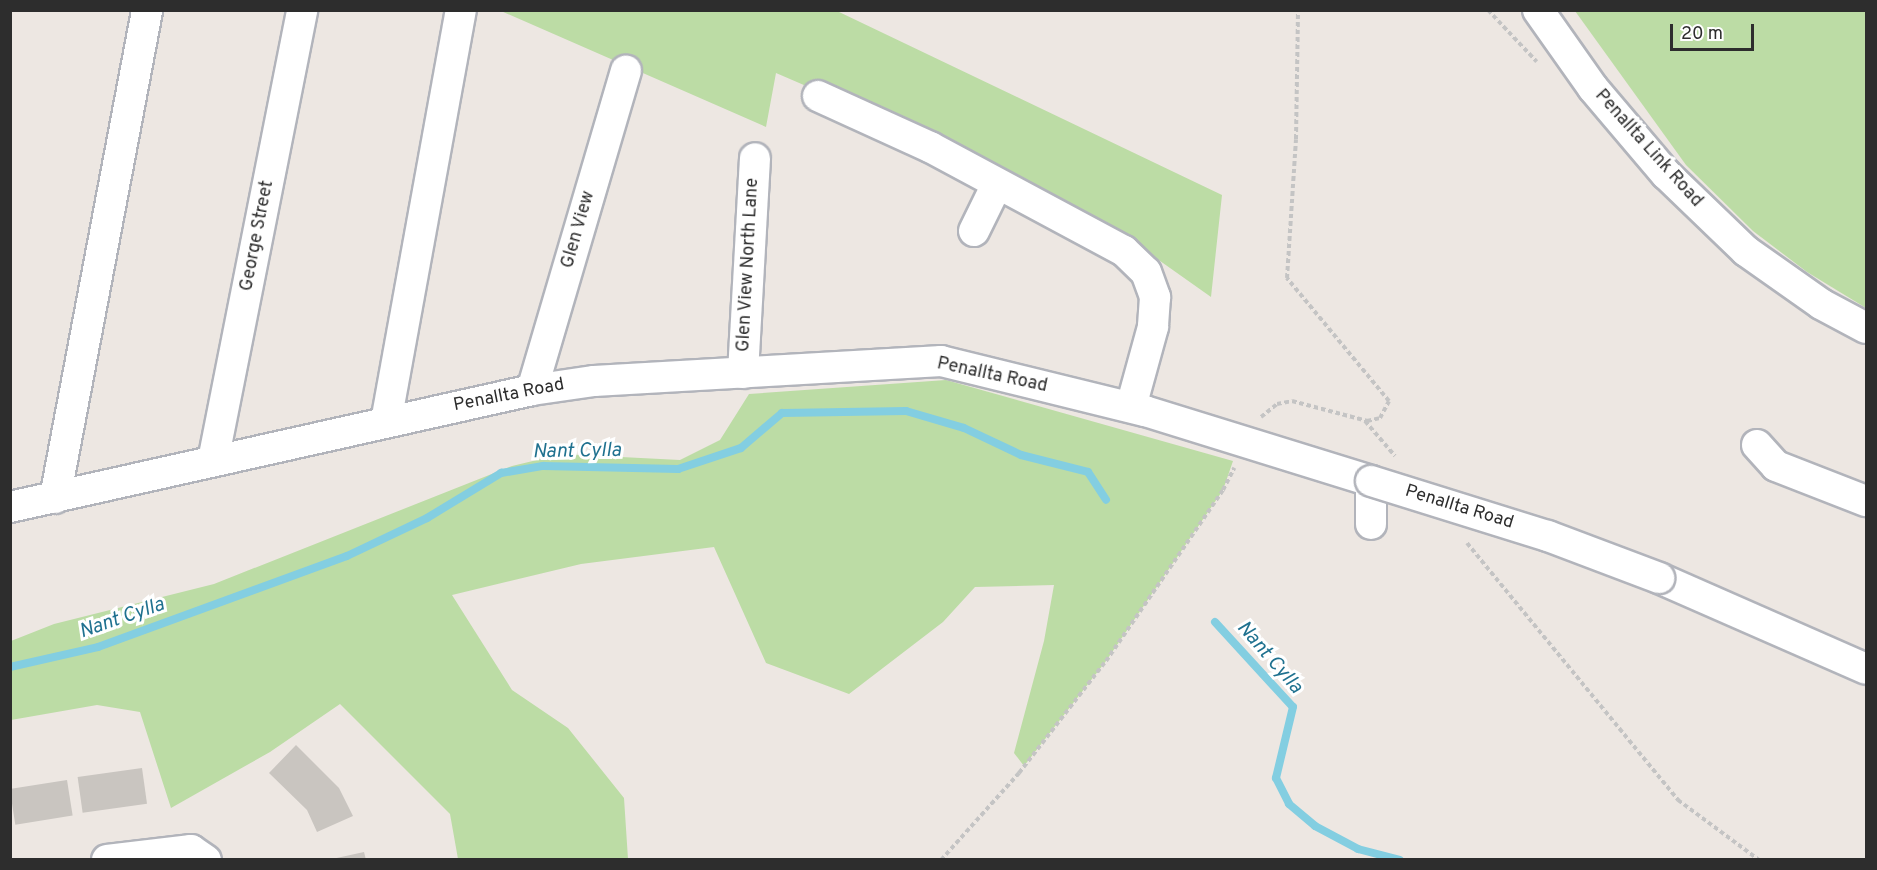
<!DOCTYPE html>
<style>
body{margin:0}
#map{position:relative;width:1877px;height:870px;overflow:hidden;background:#ede7e2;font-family:Overpass,sans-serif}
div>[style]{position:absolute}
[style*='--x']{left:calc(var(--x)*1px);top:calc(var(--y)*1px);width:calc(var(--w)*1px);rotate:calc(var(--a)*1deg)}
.green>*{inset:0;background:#bcdca5}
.stream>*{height:8px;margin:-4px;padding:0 4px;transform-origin:4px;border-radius:4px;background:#83cee1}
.building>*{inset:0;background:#c9c5c0;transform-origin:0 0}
.path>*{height:4px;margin-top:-2px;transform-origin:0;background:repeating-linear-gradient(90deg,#c4c4c4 0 4.5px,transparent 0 7.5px)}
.roads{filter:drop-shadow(2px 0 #b2b4bb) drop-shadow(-2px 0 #b2b4bb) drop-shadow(0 2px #b2b4bb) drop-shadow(0 -2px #b2b4bb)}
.minor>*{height:30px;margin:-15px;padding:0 15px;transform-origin:15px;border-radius:15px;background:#fff}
.bridges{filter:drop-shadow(2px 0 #b2b4bb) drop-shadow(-2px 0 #b2b4bb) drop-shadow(0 2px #b2b4bb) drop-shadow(0 -2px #b2b4bb)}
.minor-bridge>*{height:30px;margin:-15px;padding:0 15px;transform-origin:15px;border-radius:15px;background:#fff}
span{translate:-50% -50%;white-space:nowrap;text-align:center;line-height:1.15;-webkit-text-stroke:6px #fff;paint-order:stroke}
.street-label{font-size:18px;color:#2d2d2d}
.water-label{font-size:20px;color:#1f718f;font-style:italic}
.frame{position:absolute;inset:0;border:12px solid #2d2d2d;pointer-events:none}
.scale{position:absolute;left:1670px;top:24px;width:84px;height:27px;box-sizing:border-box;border:3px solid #2d2d2d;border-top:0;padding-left:8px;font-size:18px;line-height:21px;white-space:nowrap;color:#2d2d2d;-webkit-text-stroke:4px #fff;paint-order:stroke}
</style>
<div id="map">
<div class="green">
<i style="clip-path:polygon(501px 11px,837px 11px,1222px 195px,1211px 297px,1129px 239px,950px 148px,776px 73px,766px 127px)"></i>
<i style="clip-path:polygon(1575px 11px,1866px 11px,1866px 308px,1807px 272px,1753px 231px,1686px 165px)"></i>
<i style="clip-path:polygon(946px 380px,1233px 461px,1223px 490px,1106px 661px,1024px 766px,1014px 753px,1044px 641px,1054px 585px,975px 587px,943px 622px,849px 694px,766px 663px,714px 547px,581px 564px,452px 595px,512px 690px,568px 728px,624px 798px,628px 859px,458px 859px,450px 814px,340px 704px,270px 752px,171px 808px,140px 712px,97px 705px,11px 720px,11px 641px,54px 624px,214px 584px,512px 466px,562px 454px,680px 460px,720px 440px,749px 394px)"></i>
</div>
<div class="stream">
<i style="--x:1215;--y:622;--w:115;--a:47.5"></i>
<i style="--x:1293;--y:707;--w:73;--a:103.5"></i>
<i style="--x:1276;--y:778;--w:29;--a:63"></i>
<i style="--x:1289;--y:804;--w:34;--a:40"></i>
<i style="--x:1315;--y:826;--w:49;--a:28.1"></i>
<i style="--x:1358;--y:849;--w:43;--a:14.7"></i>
<i style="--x:10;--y:667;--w:90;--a:-12.8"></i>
<i style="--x:98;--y:647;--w:265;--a:-20.1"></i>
<i style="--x:347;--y:556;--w:89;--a:-25.4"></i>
<i style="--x:427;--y:518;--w:87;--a:-31.3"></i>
<i style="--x:501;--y:473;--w:43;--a:-9.5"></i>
<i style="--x:543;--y:466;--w:135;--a:1.3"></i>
<i style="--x:678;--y:469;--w:66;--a:-18.4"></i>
<i style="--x:741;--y:448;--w:54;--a:-40.5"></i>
<i style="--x:782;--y:413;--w:124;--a:-0.9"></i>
<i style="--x:906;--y:411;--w:60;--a:16.3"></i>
<i style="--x:964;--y:428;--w:63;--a:25.3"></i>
<i style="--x:1021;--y:455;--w:69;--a:14.2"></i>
<i style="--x:1088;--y:472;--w:33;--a:57"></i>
</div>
<div class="building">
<i style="clip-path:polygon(296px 745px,339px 788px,353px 816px,317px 832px,307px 810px,269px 773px)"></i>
<i style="left:142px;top:768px;width:36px;height:65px;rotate:82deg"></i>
<i style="left:67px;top:780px;width:36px;height:58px;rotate:81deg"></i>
<i style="clip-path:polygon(364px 852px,366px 860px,332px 860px,332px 859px)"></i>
</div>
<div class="path">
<i style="--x:1488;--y:10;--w:71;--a:46.7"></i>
<i style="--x:1261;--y:417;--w:21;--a:-39"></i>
<i style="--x:1277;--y:404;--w:15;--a:-11"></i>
<i style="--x:1292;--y:401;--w:78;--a:14.9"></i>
<i style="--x:1367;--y:421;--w:13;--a:-13"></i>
<i style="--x:1380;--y:418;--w:19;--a:-62"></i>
<i style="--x:1389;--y:401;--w:160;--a:-129.7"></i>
<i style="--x:1287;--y:278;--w:139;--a:-86.3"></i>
<i style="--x:1296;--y:139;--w:129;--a:-89.1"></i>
<i style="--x:1365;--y:421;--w:46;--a:49.4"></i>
<i style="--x:1467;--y:543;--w:333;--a:50.6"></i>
<i style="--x:1678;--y:800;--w:101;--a:36.5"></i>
<i style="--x:941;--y:860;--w:117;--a:-48.1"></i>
<i style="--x:1019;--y:773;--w:142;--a:-52.2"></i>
<i style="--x:1106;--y:661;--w:207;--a:-55.6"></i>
<i style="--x:1223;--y:490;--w:25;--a:-63"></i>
</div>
<div class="roads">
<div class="minor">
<i style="--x:1538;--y:10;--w:95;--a:54.8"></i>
<i style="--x:1593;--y:88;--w:113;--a:49.7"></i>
<i style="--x:1666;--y:174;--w:111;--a:43.9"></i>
<i style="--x:1746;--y:251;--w:92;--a:35.2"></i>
<i style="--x:1821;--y:304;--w:51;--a:28.1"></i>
<i style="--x:818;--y:96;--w:123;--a:24.5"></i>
<i style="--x:930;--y:147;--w:220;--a:28.2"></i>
<i style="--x:1124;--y:251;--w:30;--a:44"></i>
<i style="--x:1146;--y:272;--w:27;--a:70"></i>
<i style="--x:1155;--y:297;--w:30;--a:94"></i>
<i style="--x:1153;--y:327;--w:83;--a:105.4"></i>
<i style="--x:974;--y:231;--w:52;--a:-63.9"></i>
<i style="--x:743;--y:373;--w:215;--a:-86.8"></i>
<i style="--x:532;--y:390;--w:333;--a:-73.6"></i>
<i style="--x:386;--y:422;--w:419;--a:-79.7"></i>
<i style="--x:1757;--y:445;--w:28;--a:48"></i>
<i style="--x:1776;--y:466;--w:97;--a:21.3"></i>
<i style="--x:213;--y:461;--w:460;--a:-78.8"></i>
<i style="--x:55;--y:498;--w:497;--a:-79.3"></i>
<i style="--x:10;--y:507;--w:535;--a:-12.63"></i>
<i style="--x:532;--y:390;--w:63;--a:-8.3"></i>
<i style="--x:594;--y:381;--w:348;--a:-3.3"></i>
<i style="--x:941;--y:361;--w:210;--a:13.8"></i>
<i style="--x:1145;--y:411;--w:237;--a:17.2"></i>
<i style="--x:1371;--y:481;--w:43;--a:90"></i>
<i style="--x:1659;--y:578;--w:226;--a:23.7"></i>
<i style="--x:107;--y:860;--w:85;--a:-6.8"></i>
<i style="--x:191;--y:850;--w:18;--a:34"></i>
</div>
</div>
<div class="bridges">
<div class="minor-bridge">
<i style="--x:1371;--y:481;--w:185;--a:17.3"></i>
<i style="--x:1548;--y:536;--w:119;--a:20.7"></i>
</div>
</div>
<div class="street-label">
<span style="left:1648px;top:149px;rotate:48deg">Penallta Link Road</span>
<span style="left:579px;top:230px;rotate:-74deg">Glen View</span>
<span style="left:258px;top:236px;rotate:-79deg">George Street</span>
<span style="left:749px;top:265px;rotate:-87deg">Glen View North Lane</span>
<span style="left:992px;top:376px;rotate:12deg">Penallta Road</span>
<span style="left:509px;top:396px;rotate:-11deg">Penallta Road</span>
<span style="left:1459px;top:508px;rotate:17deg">Penallta Road</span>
</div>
<div class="water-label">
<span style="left:577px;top:452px;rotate:-1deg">Nant Cylla</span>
<span style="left:122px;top:619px;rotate:-19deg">Nant Cylla</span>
<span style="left:1269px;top:658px;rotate:49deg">Nant Cylla</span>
</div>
<div class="frame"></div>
<div class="scale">20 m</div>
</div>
